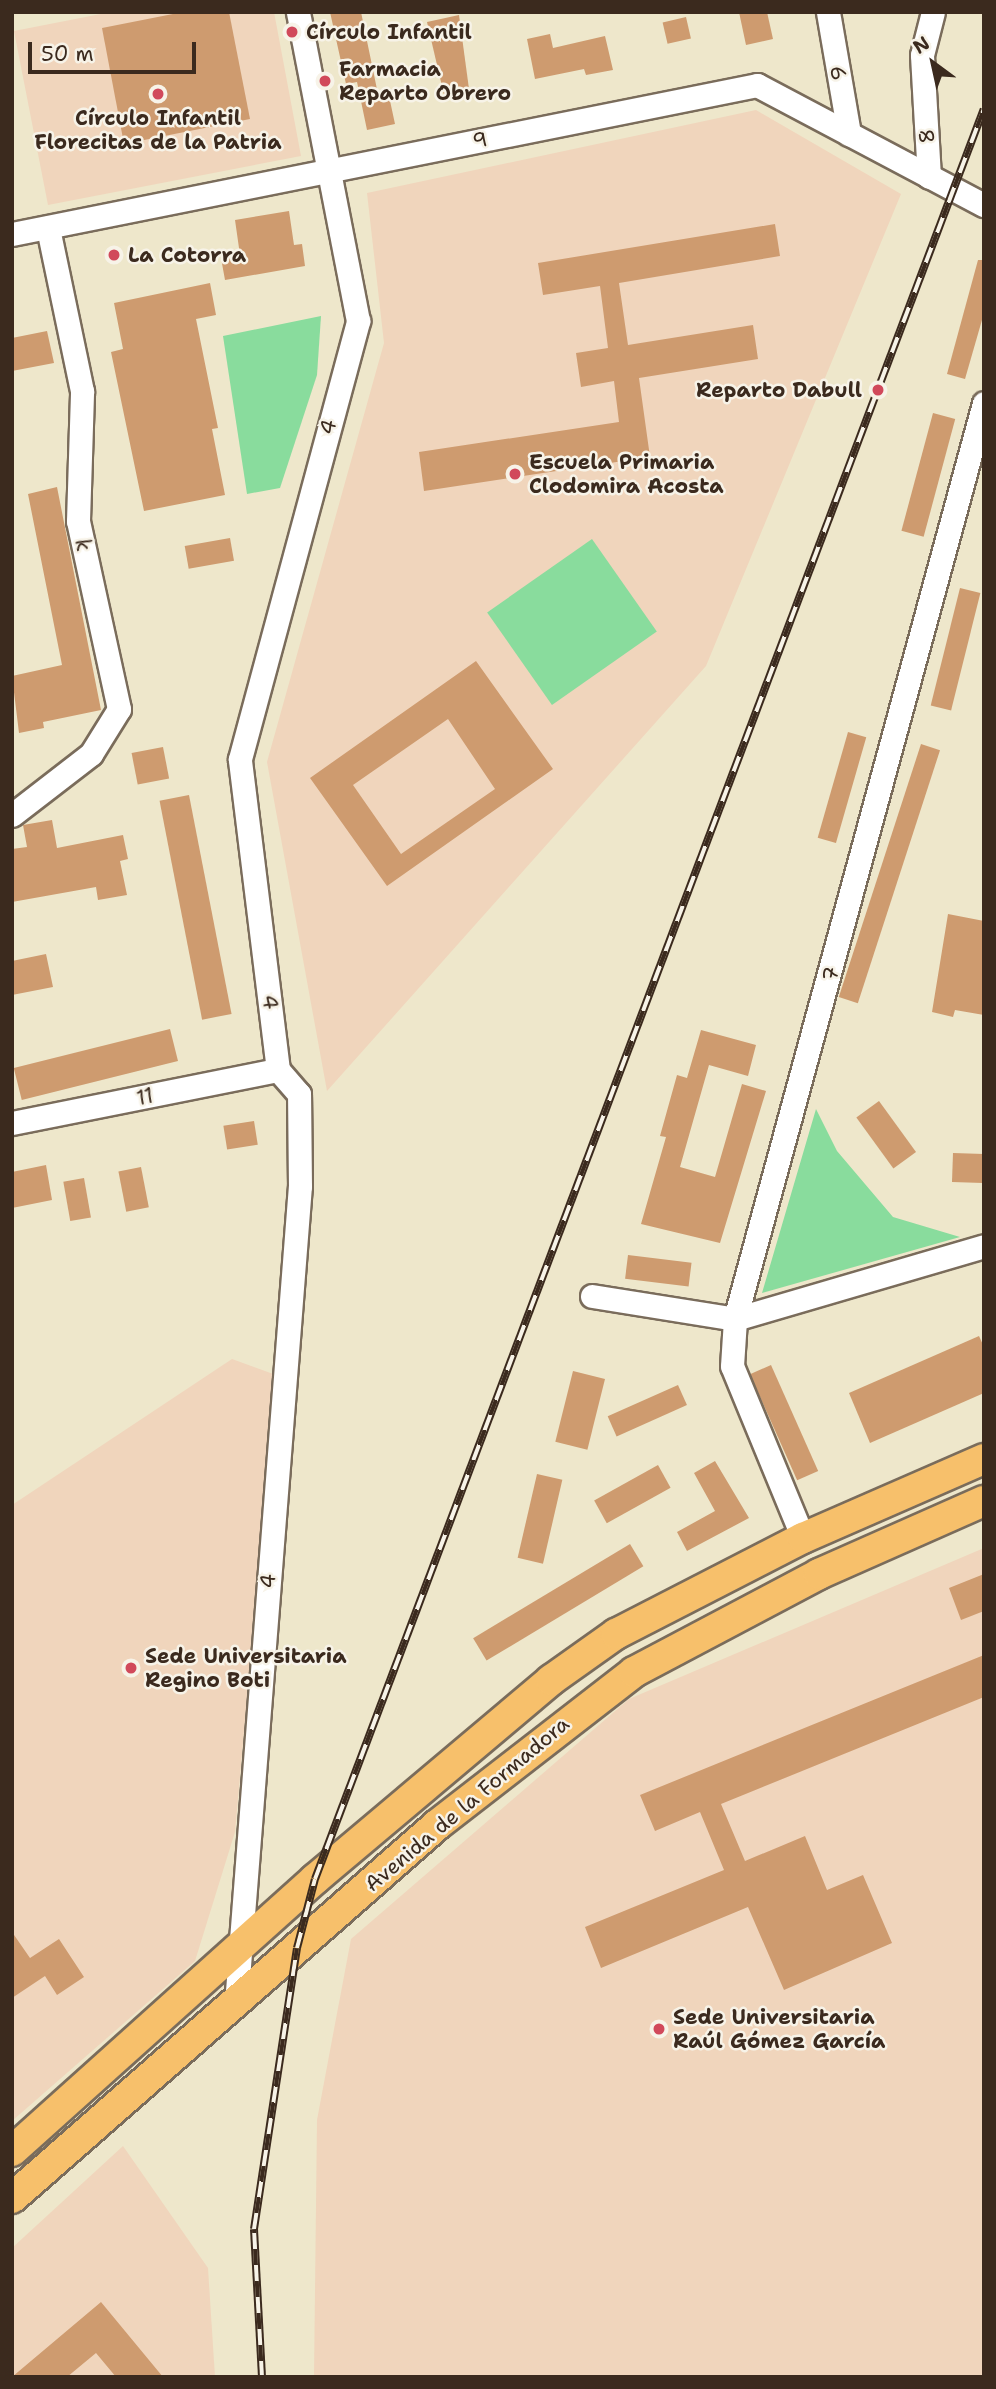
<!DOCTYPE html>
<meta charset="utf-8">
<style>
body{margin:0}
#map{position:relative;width:996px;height:2389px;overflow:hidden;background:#eee7cb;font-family:"Shantell Sans",sans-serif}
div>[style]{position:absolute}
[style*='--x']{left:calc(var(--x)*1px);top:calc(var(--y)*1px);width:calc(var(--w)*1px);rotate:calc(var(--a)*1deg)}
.built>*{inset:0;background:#f0d5bc}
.green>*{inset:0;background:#89dc9d;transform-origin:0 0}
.building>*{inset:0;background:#ce9b6f;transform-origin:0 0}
.roads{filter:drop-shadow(2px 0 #7a6c5b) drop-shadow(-2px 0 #7a6c5b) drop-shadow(0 2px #7a6c5b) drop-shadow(0 -2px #7a6c5b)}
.minor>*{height:23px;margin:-11.5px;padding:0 11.5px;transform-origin:11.5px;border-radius:11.5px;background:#fff}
.major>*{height:30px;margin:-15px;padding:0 15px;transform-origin:15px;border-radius:15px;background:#f7c06b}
.rail>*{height:8px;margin-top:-4px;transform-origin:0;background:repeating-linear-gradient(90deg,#f7f3e8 0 16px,#3b2a1e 0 32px);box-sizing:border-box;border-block:2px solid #3b2a1e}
.dots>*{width:19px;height:19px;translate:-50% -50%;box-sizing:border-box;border:4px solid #f7f3e8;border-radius:50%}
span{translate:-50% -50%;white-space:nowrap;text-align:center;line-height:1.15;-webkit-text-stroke:5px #f7f3e8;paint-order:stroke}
.poi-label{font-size:21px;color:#3b2a1e;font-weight:700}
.left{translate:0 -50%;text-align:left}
.right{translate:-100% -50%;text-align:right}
.street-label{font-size:21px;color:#3b2a1e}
.frame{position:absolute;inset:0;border:14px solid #3b2a1e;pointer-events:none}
.north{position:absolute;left:898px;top:28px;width:70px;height:70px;-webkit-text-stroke:5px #f7f3e8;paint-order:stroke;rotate:327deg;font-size:19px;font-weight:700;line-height:28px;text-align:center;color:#3b2a1e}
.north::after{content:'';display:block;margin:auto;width:24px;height:32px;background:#3b2a1e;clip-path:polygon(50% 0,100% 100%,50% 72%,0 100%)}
.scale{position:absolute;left:28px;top:42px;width:168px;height:32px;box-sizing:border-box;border:4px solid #3b2a1e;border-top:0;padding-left:9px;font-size:21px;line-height:24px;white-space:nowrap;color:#3b2a1e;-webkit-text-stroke:5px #f7f3e8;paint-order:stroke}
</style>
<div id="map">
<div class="built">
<i style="clip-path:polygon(111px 12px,274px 12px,301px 156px,48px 205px,14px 31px)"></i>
<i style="clip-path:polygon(756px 110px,901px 194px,706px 666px,327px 1091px,267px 762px,384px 343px,367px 193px)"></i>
<i style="clip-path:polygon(232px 1359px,276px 1375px,235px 1832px,195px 1961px,12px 2121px,12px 1505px)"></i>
<i style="clip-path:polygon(984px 1548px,984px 2377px,314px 2377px,317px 2120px,351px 1939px,629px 1699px)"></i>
<i style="clip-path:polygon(123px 2146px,208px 2268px,215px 2377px,12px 2377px,12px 2248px)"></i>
</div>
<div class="green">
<i style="clip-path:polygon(321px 316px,317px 375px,280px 488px,247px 494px,223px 336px)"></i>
<i style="left:592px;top:539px;width:113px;height:128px;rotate:55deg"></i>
<i style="clip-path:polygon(816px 1109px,837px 1151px,893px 1217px,960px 1237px,762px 1293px)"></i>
</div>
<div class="building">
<i style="clip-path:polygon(183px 12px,229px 12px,250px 119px,124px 144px,102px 28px)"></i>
<i style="clip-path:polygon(330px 12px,361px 12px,379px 99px,389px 96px,395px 124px,367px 130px,357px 82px,346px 84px)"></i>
<i style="clip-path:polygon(739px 12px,767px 12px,773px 39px,746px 45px)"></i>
<i style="clip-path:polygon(459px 15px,469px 89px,444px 95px,427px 22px)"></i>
<i style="left:686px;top:17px;width:22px;height:24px;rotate:77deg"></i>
<i style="clip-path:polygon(550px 34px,553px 48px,605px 36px,613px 70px,586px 75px,584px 69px,535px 79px,527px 39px)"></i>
<i style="clip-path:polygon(289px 211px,294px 245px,302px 244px,305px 266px,225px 280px,221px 258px,240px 255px,235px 220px)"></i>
<i style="clip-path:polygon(775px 224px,780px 256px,619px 283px,628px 345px,753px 325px,758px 359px,639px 378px,650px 457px,424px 491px,419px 452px,619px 422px,614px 381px,581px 387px,576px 353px,608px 348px,600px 286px,543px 295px,538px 263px)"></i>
<i style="clip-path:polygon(978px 260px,984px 260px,984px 313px,965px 379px,947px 374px)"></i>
<i style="clip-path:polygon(210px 283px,216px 315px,196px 319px,218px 428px,212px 429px,225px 495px,144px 511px,111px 352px,123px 349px,114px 303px)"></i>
<i style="clip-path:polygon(47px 331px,54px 363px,12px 371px,12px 338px)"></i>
<i style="left:933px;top:413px;width:23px;height:122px;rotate:15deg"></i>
<i style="clip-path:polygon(57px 487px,101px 710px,43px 722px,44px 728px,19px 733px,12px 676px,62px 665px,28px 494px)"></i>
<i style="left:230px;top:538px;width:23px;height:46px;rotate:80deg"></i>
<i style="left:960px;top:588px;width:21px;height:121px;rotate:14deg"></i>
<i style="clip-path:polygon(evenodd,476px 661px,553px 769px,387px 886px,310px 778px,476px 661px,448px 719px,495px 789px,401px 854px,353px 785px,448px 719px)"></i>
<i style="left:848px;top:732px;width:19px;height:110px;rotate:16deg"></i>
<i style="left:921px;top:744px;width:20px;height:266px;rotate:18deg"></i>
<i style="left:163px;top:747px;width:32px;height:32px;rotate:79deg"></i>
<i style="left:189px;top:795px;width:223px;height:30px;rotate:79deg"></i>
<i style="clip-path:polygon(52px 820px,57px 848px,123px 835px,128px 859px,120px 861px,127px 895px,98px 900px,96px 887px,12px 902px,12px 849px,27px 847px,23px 825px)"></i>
<i style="clip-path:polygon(948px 914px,984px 921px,984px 1015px,955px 1010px,953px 1017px,932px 1012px)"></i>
<i style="clip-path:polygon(46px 954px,53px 987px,12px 995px,12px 961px)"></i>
<i style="left:170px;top:1029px;width:33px;height:161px;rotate:76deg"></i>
<i style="clip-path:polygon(701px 1030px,756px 1045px,748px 1076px,709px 1065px,680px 1167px,715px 1177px,742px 1084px,766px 1091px,720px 1243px,641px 1224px,666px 1137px,660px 1136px,677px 1075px,687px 1078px)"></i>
<i style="left:879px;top:1101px;width:63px;height:28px;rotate:54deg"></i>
<i style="left:254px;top:1121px;width:24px;height:31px;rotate:81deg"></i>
<i style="left:953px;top:1153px;width:31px;height:29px;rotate:2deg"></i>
<i style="clip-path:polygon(46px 1165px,52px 1200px,12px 1208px,12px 1172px)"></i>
<i style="left:141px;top:1167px;width:41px;height:23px;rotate:79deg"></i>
<i style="left:84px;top:1178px;width:40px;height:21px;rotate:80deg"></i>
<i style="left:628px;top:1255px;width:64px;height:24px;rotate:7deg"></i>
<i style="clip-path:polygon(979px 1336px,984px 1347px,984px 1393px,870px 1443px,849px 1393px)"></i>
<i style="left:771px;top:1365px;width:116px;height:23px;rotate:66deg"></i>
<i style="left:573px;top:1371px;width:33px;height:73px;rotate:14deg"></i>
<i style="left:678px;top:1385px;width:22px;height:77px;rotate:66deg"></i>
<i style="clip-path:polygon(715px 1461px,749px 1518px,687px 1551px,677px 1532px,715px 1511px,694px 1473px)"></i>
<i style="left:658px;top:1465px;width:26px;height:73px;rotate:61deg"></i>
<i style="left:537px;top:1474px;width:26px;height:86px;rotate:13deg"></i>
<i style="left:630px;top:1544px;width:26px;height:183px;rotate:59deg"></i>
<i style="clip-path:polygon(984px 1574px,984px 1611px,961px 1620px,949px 1588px)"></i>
<i style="clip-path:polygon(984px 1655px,984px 1697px,721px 1804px,745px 1861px,805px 1836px,827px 1890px,863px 1875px,892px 1943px,784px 1990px,748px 1907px,601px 1968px,585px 1927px,724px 1870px,700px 1812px,655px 1831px,640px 1795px)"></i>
<i style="clip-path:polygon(12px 1932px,30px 1958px,59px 1939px,84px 1977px,57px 1995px,45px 1976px,12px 1998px)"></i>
<i style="clip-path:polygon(101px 2302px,163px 2377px,116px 2377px,96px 2353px,67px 2377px,12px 2377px)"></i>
</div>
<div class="roads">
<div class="minor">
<i style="--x:828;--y:12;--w:124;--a:80.2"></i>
<i style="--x:929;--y:177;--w:122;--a:-93.3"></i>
<i style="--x:922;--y:55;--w:44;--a:-75.7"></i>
<i style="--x:12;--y:234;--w:760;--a:-11.31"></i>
<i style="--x:757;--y:85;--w:257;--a:27.9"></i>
<i style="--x:12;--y:815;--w:100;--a:-37.7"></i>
<i style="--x:91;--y:754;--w:53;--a:-58.1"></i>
<i style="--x:119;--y:709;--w:192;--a:-102.3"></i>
<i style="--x:78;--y:521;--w:130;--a:-88.2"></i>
<i style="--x:82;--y:391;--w:167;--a:-101.8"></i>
<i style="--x:12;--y:1123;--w:271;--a:-11.3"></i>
<i style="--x:592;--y:1296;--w:145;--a:9.1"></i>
<i style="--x:735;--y:1319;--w:259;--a:-16.3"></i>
<i style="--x:803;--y:1538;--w:186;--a:-112.4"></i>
<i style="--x:732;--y:1366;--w:47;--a:-86.3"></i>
<i style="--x:735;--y:1319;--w:949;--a:-74.79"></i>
<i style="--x:236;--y:2004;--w:820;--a:-85.53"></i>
<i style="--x:300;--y:1186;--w:92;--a:-90.6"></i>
<i style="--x:299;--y:1094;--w:32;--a:-131"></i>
<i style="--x:278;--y:1070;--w:313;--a:-97"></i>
<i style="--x:240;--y:759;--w:454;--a:-74.9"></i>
<i style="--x:358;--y:321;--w:315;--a:-101"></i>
</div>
<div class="major">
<i style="--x:12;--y:2151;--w:407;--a:-41.9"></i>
<i style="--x:315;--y:1879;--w:309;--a:-40.1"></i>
<i style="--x:551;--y:1680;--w:80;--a:-35.3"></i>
<i style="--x:616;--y:1634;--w:210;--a:-27.2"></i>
<i style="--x:803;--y:1538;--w:197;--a:-23.6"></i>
<i style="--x:12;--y:2198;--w:565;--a:-41.27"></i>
<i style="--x:437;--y:1825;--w:249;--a:-37.8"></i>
<i style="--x:634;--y:1672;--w:209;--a:-27.9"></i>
<i style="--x:819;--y:1574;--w:180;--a:-23.9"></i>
</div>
</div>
<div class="rail">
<i style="--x:262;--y:2377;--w:148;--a:-93.1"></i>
<i style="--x:254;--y:2229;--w:284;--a:-81.3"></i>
<i style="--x:297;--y:1948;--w:71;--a:-75.4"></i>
<i style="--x:315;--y:1879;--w:1892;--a:-69.3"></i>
</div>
<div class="dots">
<i style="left:292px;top:32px;background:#d1495b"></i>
<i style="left:325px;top:81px;background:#d1495b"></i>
<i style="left:158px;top:94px;background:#d1495b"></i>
<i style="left:114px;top:255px;background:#d1495b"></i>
<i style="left:878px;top:390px;background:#d1495b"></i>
<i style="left:515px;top:474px;background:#d1495b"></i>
<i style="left:131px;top:1668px;background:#d1495b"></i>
<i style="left:659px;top:2029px;background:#d1495b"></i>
</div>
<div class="poi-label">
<span class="left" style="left:306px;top:32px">Círculo Infantil</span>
<span class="left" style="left:339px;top:81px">Farmacia<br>Reparto Obrero</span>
<span style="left:158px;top:130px">Círculo Infantil<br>Florecitas de la Patria</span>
<span class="left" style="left:128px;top:255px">La Cotorra</span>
<span class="right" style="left:862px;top:390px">Reparto Dabull</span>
<span class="left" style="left:529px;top:474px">Escuela Primaria<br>Clodomira Acosta</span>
<span class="left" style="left:145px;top:1668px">Sede Universitaria<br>Regino Boti</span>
<span class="left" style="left:673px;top:2029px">Sede Universitaria<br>Raúl Gómez García</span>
</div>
<div class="street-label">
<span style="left:838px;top:73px;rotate:80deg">6</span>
<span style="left:927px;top:136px;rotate:-93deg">8</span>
<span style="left:480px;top:140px;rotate:-11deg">9</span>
<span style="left:328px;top:427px;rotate:-74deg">4</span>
<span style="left:83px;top:545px;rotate:78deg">k</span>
<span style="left:831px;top:974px;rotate:-75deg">7</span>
<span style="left:270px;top:1002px;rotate:83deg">4</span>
<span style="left:145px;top:1097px;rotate:-11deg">11</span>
<span style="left:268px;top:1581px;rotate:-85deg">4</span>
<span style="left:467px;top:1804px;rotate:-40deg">Avenida de la Formadora</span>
</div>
<div class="frame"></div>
<div class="north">N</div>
<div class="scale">50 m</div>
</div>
